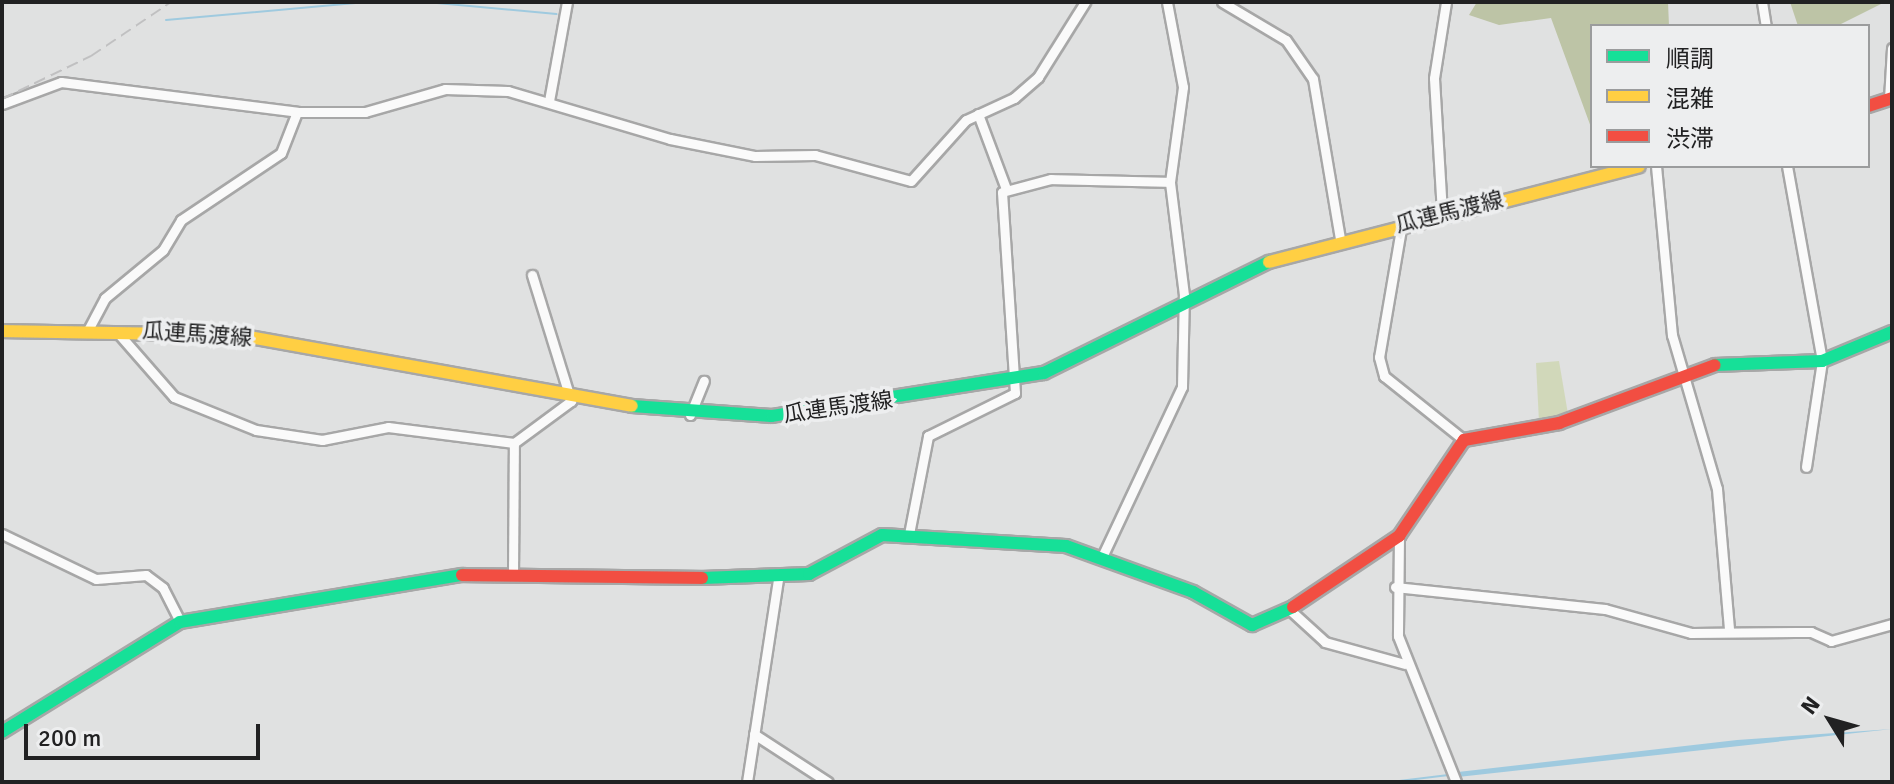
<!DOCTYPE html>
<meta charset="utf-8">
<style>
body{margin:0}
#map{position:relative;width:1894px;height:784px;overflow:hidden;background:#e0e1e1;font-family:Signika,"Noto Sans JP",sans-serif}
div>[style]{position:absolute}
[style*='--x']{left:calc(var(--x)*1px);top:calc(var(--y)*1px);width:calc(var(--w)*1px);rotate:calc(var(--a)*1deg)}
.green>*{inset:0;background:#d1d8ba}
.forest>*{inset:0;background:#bdc4a6}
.water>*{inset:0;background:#9fcadf}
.stream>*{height:2px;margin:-1px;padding:0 1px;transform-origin:1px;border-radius:1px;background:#9fcadf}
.roads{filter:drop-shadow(2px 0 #a7a7a7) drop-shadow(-2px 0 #a7a7a7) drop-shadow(0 2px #a7a7a7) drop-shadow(0 -2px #a7a7a7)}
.street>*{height:9px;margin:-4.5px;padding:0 4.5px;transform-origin:4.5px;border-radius:4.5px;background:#fafafa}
.fast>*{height:12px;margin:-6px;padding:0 6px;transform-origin:6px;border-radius:6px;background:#16e098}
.slow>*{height:12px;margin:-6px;padding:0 6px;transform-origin:6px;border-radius:6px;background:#ffcf43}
.jam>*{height:12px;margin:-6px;padding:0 6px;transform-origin:6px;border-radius:6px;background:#f24e42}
.rail>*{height:2px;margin-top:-1px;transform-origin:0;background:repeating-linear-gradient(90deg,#c0c0c1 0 12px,transparent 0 18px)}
span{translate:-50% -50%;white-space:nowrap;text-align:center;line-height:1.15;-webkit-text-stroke:7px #edeeef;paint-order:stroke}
.street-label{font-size:22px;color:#212122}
.frame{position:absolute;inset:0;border:4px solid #212122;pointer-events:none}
.legend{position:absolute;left:1590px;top:24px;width:280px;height:144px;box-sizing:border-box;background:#edeeef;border:2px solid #9b9c9d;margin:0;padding:10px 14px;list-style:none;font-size:24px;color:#212122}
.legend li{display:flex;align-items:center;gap:16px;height:40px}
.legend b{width:40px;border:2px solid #9b9c9d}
.north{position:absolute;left:1790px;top:680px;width:80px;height:80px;-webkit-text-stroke:6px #edeeef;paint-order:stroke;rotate:307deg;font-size:22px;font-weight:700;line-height:32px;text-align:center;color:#212122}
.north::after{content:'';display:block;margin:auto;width:28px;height:36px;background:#212122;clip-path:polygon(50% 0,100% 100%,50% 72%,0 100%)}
.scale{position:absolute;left:24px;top:724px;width:236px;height:36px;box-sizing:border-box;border:4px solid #212122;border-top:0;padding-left:10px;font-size:24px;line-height:28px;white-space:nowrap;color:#212122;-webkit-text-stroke:6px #edeeef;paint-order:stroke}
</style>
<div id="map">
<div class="green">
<i style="clip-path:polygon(1559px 361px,1568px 414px,1539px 422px,1536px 363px)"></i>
</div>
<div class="forest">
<i style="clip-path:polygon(1477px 2px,1668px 2px,1669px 26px,1592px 26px,1592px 130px,1551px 18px,1499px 25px,1469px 15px)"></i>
<i style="clip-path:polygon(1790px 2px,1885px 2px,1837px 26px,1798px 26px)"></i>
</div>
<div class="water">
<i style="clip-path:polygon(1892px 729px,1458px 777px,1458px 772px,1737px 740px)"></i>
</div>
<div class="stream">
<i style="--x:426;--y:2;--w:131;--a:5.3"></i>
<i style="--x:166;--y:20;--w:204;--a:-5.1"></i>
<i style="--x:1391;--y:782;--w:58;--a:-6.9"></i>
</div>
<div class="roads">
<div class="street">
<i style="--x:1222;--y:2;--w:74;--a:30.7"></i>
<i style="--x:1286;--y:40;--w:47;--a:55.3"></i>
<i style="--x:1313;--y:79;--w:161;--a:80.4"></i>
<i style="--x:1762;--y:2;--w:24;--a:81"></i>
<i style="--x:1889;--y:99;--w:51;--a:-86.6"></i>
<i style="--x:549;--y:101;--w:101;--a:-79.7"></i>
<i style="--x:2;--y:104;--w:63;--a:-20.4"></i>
<i style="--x:61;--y:82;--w:238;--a:7.2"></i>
<i style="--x:297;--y:112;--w:68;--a:0"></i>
<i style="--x:365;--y:112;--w:83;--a:-16"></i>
<i style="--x:445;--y:89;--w:63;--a:1.8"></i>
<i style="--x:508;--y:91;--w:169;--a:16.5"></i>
<i style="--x:670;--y:139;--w:87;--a:11.3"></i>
<i style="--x:755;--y:156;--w:60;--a:-1"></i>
<i style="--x:815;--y:155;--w:99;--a:15.2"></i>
<i style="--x:911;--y:181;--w:82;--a:-48"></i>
<i style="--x:966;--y:120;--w:53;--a:-24.6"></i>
<i style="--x:1014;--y:98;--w:32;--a:-41"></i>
<i style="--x:1038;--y:77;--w:89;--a:-57.9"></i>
<i style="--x:978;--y:114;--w:80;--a:69.5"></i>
<i style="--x:1656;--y:166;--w:170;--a:84.6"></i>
<i style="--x:1672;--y:335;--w:160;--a:73.7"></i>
<i style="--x:1717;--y:489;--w:141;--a:85.1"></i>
<i style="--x:1787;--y:166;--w:198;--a:79.8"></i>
<i style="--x:1822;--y:361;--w:107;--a:98.6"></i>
<i style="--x:1442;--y:213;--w:135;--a:-93.4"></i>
<i style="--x:1434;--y:78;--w:77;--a:-81"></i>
<i style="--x:1402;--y:223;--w:136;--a:99.7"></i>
<i style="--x:1379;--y:357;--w:20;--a:75"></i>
<i style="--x:1384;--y:376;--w:102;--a:38.7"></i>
<i style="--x:88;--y:330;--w:36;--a:-62"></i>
<i style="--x:105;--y:298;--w:75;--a:-39.6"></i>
<i style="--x:163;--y:250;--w:35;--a:-59"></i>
<i style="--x:181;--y:220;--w:120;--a:-33.8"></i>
<i style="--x:281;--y:153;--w:44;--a:-68.7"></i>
<i style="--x:118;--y:333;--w:85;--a:48.8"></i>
<i style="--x:174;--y:397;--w:88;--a:21.9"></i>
<i style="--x:256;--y:430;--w:67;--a:8.6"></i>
<i style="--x:322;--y:440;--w:67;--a:-11.1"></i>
<i style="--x:388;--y:427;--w:127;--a:7.2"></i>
<i style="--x:514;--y:443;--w:71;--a:-36.4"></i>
<i style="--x:571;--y:401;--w:132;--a:-107.2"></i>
<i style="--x:690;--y:415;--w:37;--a:-68"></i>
<i style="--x:2;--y:534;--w:104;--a:25.6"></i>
<i style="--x:96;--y:579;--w:50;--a:-4.6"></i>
<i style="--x:146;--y:575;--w:21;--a:37"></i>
<i style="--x:163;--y:588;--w:38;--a:63"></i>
<i style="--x:909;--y:534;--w:100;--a:-79"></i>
<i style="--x:928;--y:436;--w:97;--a:-26.3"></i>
<i style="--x:1015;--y:393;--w:201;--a:-93.7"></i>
<i style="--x:1002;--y:192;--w:51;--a:-14.9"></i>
<i style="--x:1051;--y:179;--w:119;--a:1.4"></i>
<i style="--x:1399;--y:536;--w:100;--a:90.6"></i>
<i style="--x:1398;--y:636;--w:157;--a:68.3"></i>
<i style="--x:1101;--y:559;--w:190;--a:-64.8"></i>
<i style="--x:1182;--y:387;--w:92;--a:-88.8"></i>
<i style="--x:1184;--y:295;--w:114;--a:-97.1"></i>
<i style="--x:1170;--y:182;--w:96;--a:-82.2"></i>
<i style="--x:1183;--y:87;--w:86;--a:-100.7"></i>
<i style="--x:513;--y:576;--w:133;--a:-89.6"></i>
<i style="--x:1395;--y:587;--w:211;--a:6"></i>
<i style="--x:1605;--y:609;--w:89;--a:15.6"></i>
<i style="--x:1691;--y:633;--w:120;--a:-0.5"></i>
<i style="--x:1811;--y:632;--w:22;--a:24"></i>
<i style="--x:1831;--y:641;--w:63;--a:-15.6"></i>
<i style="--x:1290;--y:610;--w:47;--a:42.4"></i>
<i style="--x:1325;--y:642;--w:83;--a:15.4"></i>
<i style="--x:754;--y:734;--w:88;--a:33"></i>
<i style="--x:747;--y:782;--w:205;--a:-81.3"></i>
</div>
<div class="fast">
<i style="--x:1715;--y:365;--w:107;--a:-2.1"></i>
<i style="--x:1822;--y:361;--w:76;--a:-22.5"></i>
<i style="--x:632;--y:406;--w:140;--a:4.1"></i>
<i style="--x:772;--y:416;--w:275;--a:-9"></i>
<i style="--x:1044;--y:373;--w:251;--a:-26.3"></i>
<i style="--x:702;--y:578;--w:107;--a:-2.1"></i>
<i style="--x:809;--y:574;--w:83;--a:-28.1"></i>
<i style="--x:882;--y:535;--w:184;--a:3.4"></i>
<i style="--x:1066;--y:546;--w:135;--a:19.9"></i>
<i style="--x:1193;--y:592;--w:68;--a:29.2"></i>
<i style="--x:1252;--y:625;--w:45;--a:-23.7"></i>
<i style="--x:2;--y:732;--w:209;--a:-31.7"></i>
<i style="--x:180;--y:622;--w:286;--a:-9.5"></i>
</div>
<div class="slow">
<i style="--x:1269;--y:262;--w:382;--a:-14.5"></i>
<i style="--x:2;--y:331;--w:236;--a:1"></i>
<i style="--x:238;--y:335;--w:400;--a:10.2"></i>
</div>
<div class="jam">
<i style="--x:1868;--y:106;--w:25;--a:-18"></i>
<i style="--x:462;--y:575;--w:240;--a:0.7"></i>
<i style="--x:1293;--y:607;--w:128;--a:-33.8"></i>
<i style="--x:1399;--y:536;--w:116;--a:-55.9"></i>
<i style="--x:1464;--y:440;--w:97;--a:-10.1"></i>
<i style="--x:1559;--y:423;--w:166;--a:-20.4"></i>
</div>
</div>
<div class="rail">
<i style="--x:2;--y:99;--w:99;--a:-25.8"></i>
<i style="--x:91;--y:56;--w:97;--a:-34"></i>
</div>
<div class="street-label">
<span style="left:1449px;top:212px;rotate:-14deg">瓜連馬渡線</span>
<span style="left:197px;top:334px;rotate:4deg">瓜連馬渡線</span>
<span style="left:838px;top:407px;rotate:-8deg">瓜連馬渡線</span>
</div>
<div class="frame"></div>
<ul class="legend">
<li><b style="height:10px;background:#16e098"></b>順調</li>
<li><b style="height:10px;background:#ffcf43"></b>混雑</li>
<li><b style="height:10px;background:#f24e42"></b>渋滞</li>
</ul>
<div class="north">N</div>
<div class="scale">200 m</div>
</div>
